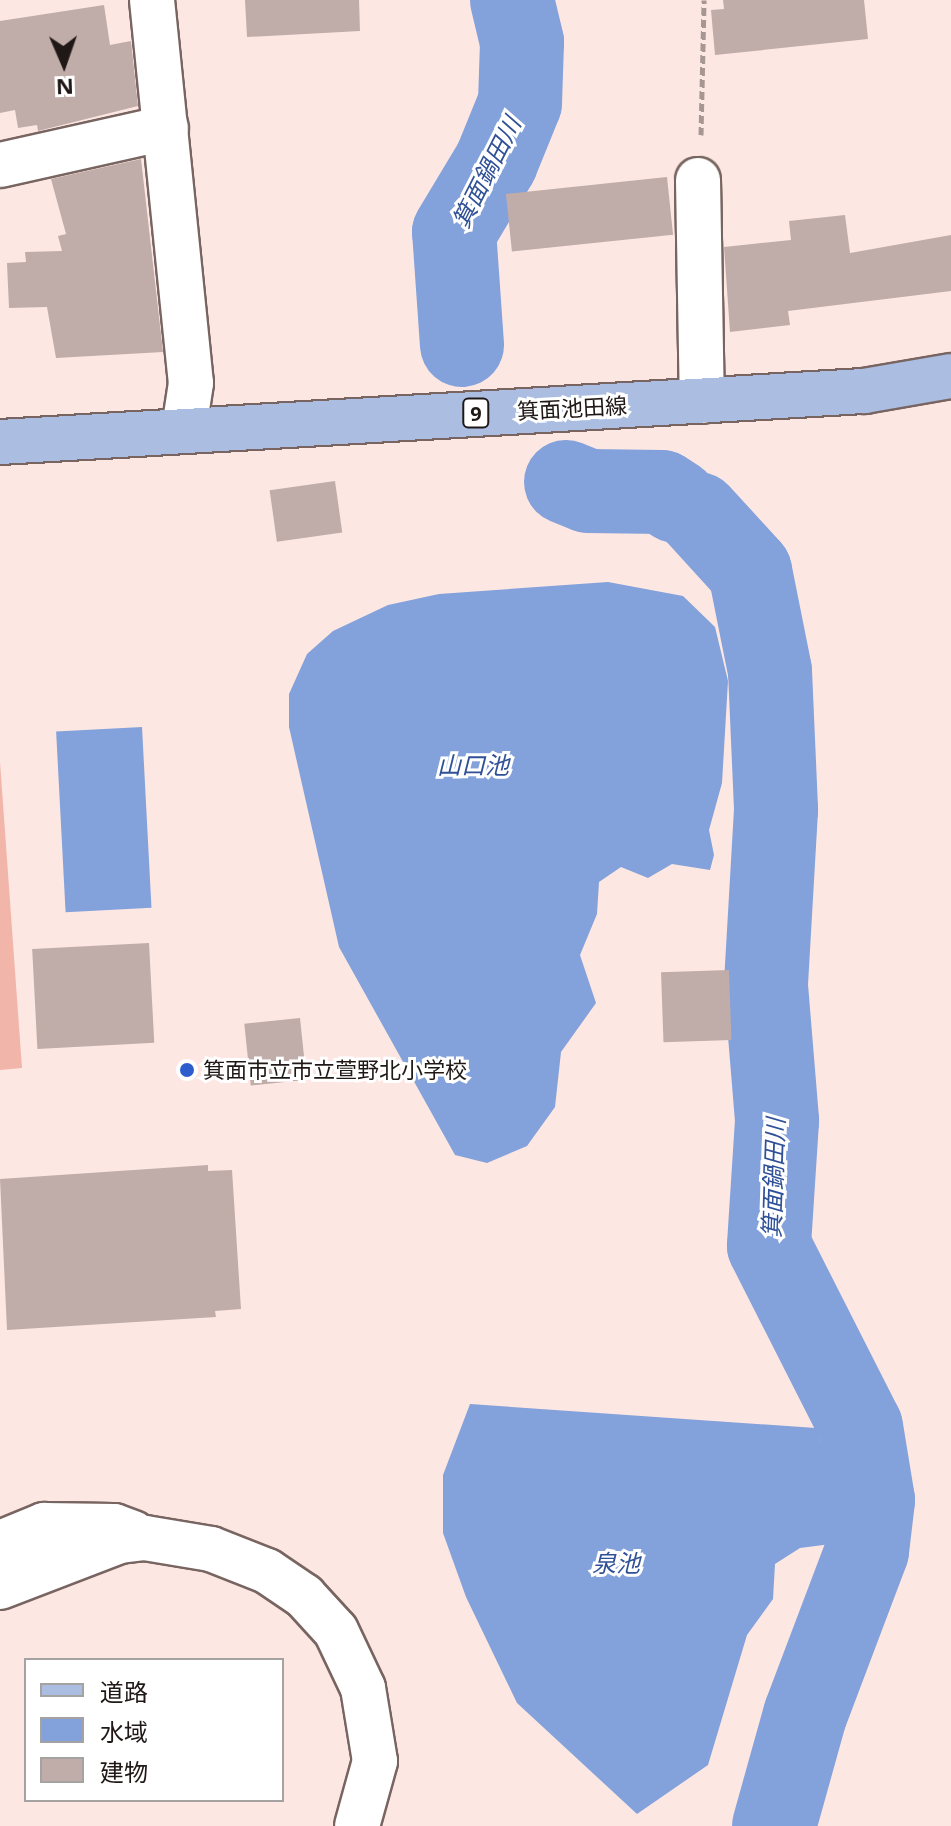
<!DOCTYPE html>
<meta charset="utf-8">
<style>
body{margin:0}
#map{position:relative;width:951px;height:1826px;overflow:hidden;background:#fde7e3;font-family:"Open Sans","Noto Sans JP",sans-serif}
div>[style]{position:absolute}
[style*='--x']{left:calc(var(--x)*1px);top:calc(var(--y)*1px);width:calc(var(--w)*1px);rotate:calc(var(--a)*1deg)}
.green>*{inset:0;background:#f2b5a9}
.water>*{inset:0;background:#83a1da;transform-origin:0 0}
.stream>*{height:14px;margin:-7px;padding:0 7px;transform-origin:7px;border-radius:7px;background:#83a1da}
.river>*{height:84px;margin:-42px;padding:0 42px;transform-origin:42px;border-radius:42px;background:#83a1da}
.building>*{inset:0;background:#c0aca8;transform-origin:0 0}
.path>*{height:5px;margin-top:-2.5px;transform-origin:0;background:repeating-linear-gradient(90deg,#a79794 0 8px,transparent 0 12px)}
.roads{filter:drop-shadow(2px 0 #786561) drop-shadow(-2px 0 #786561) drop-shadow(0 2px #786561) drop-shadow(0 -2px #786561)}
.minor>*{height:44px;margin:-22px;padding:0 22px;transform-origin:22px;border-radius:22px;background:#fff}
.tertiary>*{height:44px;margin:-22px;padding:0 22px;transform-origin:22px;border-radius:22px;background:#fff}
.primary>*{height:44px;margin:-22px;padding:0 22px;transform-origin:22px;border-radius:22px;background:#abbee2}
.dots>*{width:22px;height:22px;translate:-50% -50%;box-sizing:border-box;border:4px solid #fff;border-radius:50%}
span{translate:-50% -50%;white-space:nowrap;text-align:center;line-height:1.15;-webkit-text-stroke:6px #fff;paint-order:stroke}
.shield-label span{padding:2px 6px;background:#fff;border:2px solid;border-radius:6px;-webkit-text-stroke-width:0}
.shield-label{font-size:20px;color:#1f1816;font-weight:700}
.street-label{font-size:22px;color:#1f1816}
.poi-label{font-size:22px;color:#1f1816}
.left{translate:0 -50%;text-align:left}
.water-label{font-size:24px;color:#305197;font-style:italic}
.legend{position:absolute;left:24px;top:1658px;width:260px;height:144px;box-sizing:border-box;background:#fff;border:2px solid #a5a3a2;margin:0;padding:10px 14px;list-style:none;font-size:24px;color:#1f1816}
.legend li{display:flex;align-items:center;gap:16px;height:40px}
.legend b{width:40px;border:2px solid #a5a3a2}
.north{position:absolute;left:24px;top:24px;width:80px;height:80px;-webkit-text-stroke:6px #fff;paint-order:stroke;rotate:178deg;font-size:22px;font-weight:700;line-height:32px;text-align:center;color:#1f1816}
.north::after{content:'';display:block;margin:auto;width:28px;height:36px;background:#1f1816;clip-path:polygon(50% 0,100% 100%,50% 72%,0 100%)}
</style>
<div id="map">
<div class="green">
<i style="clip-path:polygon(0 762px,22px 1068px,0 1070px)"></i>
</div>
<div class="water">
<i style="clip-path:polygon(608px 582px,683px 596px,715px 627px,728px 681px,722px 783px,709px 830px,714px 855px,710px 870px,672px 864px,648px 878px,621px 867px,599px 882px,597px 914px,580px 955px,596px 1003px,561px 1052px,555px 1107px,527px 1146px,487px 1163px,455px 1155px,339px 947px,289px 727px,289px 694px,307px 654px,333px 631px,388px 605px,439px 594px)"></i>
<i style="left:142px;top:727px;width:181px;height:86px;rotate:87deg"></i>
<i style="clip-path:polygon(470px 1404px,816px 1428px,839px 1491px,839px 1543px,800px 1548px,775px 1564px,773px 1599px,747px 1635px,708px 1765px,637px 1814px,517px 1703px,466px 1597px,443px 1533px,443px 1475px)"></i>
</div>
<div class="stream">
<i style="--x:777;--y:1815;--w:12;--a:70"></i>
</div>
<div class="river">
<i style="--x:462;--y:345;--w:113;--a:-94"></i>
<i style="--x:454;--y:232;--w:82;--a:-59"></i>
<i style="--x:496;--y:162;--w:64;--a:-67.9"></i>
<i style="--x:520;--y:103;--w:61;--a:-88.1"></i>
<i style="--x:522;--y:42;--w:43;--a:-103.4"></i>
<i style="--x:566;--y:482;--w:24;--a:22"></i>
<i style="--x:588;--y:491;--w:74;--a:0.8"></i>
<i style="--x:662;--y:492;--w:17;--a:33"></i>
<i style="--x:698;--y:514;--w:77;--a:47.6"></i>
<i style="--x:750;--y:571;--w:102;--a:78.7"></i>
<i style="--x:770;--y:671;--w:139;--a:87.5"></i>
<i style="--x:776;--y:810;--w:176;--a:93.3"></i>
<i style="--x:766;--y:986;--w:135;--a:85.3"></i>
<i style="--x:777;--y:1121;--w:125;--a:93.7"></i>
<i style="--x:769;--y:1246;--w:203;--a:63.1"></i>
<i style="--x:861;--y:1427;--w:74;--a:80.7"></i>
<i style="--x:873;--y:1500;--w:51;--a:96.7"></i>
<i style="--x:867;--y:1551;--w:175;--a:110.7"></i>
<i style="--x:805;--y:1715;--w:115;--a:105.6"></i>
</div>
<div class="building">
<i style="clip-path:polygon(245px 0,359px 0,360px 31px,247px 37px)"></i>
<i style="clip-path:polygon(723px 0,864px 0,868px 39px,715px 55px,711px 10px,724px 9px)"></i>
<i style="clip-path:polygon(104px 5px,110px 45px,131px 41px,138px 106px,38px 131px,37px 125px,18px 128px,15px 110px,0 113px,0 21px)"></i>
<i style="clip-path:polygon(141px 159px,163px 352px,56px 358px,47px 307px,9px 308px,7px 263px,26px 262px,25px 252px,62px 251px,58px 236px,66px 234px,51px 179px)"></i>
<i style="left:667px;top:177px;width:58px;height:162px;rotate:84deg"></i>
<i style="clip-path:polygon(845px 215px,850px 253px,951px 235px,951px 291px,788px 311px,790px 325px,730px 332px,724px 247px,791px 240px,789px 221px)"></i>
<i style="left:335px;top:481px;width:52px;height:66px;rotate:82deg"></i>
<i style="left:149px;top:943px;width:100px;height:117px;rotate:87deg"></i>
<i style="left:729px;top:970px;width:70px;height:68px;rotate:88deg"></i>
<i style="left:300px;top:1018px;width:62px;height:56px;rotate:84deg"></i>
<i style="clip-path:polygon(208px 1165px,208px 1171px,232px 1170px,241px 1309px,215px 1311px,216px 1317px,7px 1330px,0 1179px)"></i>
</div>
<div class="path">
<i style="--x:701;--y:135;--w:135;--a:-88.7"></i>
</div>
<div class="roads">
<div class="minor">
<i style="--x:152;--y:0;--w:385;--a:84.2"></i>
<i style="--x:191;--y:383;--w:47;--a:98.7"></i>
<i style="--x:0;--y:165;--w:170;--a:-12.6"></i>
<i style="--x:698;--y:180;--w:221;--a:89"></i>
</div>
<div class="tertiary">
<i style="--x:0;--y:1543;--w:48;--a:-22.2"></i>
<i style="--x:44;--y:1525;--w:70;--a:0.8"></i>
<i style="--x:114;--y:1526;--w:20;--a:20"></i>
<i style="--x:0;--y:1587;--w:129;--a:-21"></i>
<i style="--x:120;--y:1541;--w:25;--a:-7"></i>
<i style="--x:145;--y:1538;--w:67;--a:9.5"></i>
<i style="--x:211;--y:1549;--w:60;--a:21.4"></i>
<i style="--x:267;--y:1571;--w:45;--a:34"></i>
<i style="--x:304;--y:1596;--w:47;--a:47.6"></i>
<i style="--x:336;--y:1631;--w:63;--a:64.7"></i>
<i style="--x:363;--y:1688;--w:74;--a:80.7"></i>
<i style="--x:375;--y:1761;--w:67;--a:105.5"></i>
</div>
<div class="primary">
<i style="--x:0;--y:442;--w:866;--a:-3.38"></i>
<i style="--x:864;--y:391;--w:88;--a:-9.8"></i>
</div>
</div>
<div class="dots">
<i style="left:187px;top:1070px;background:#2d5dcc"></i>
</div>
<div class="shield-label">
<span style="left:476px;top:413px">9</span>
</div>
<div class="street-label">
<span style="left:572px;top:408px;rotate:-3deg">箕面池田線</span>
</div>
<div class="poi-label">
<span class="left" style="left:203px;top:1070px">箕面市立市立萱野北小学校</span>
</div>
<div class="water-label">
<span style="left:486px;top:172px;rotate:-63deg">箕面鍋田川</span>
<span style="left:473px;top:765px">山口池</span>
<span style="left:773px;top:1178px;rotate:-88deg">箕面鍋田川</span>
<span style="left:616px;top:1563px">泉池</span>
</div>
<ul class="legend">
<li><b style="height:10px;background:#abbee2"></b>道路</li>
<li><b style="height:22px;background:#83a1da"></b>水域</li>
<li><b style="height:22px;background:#c0aca8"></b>建物</li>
</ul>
<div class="north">N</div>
</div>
